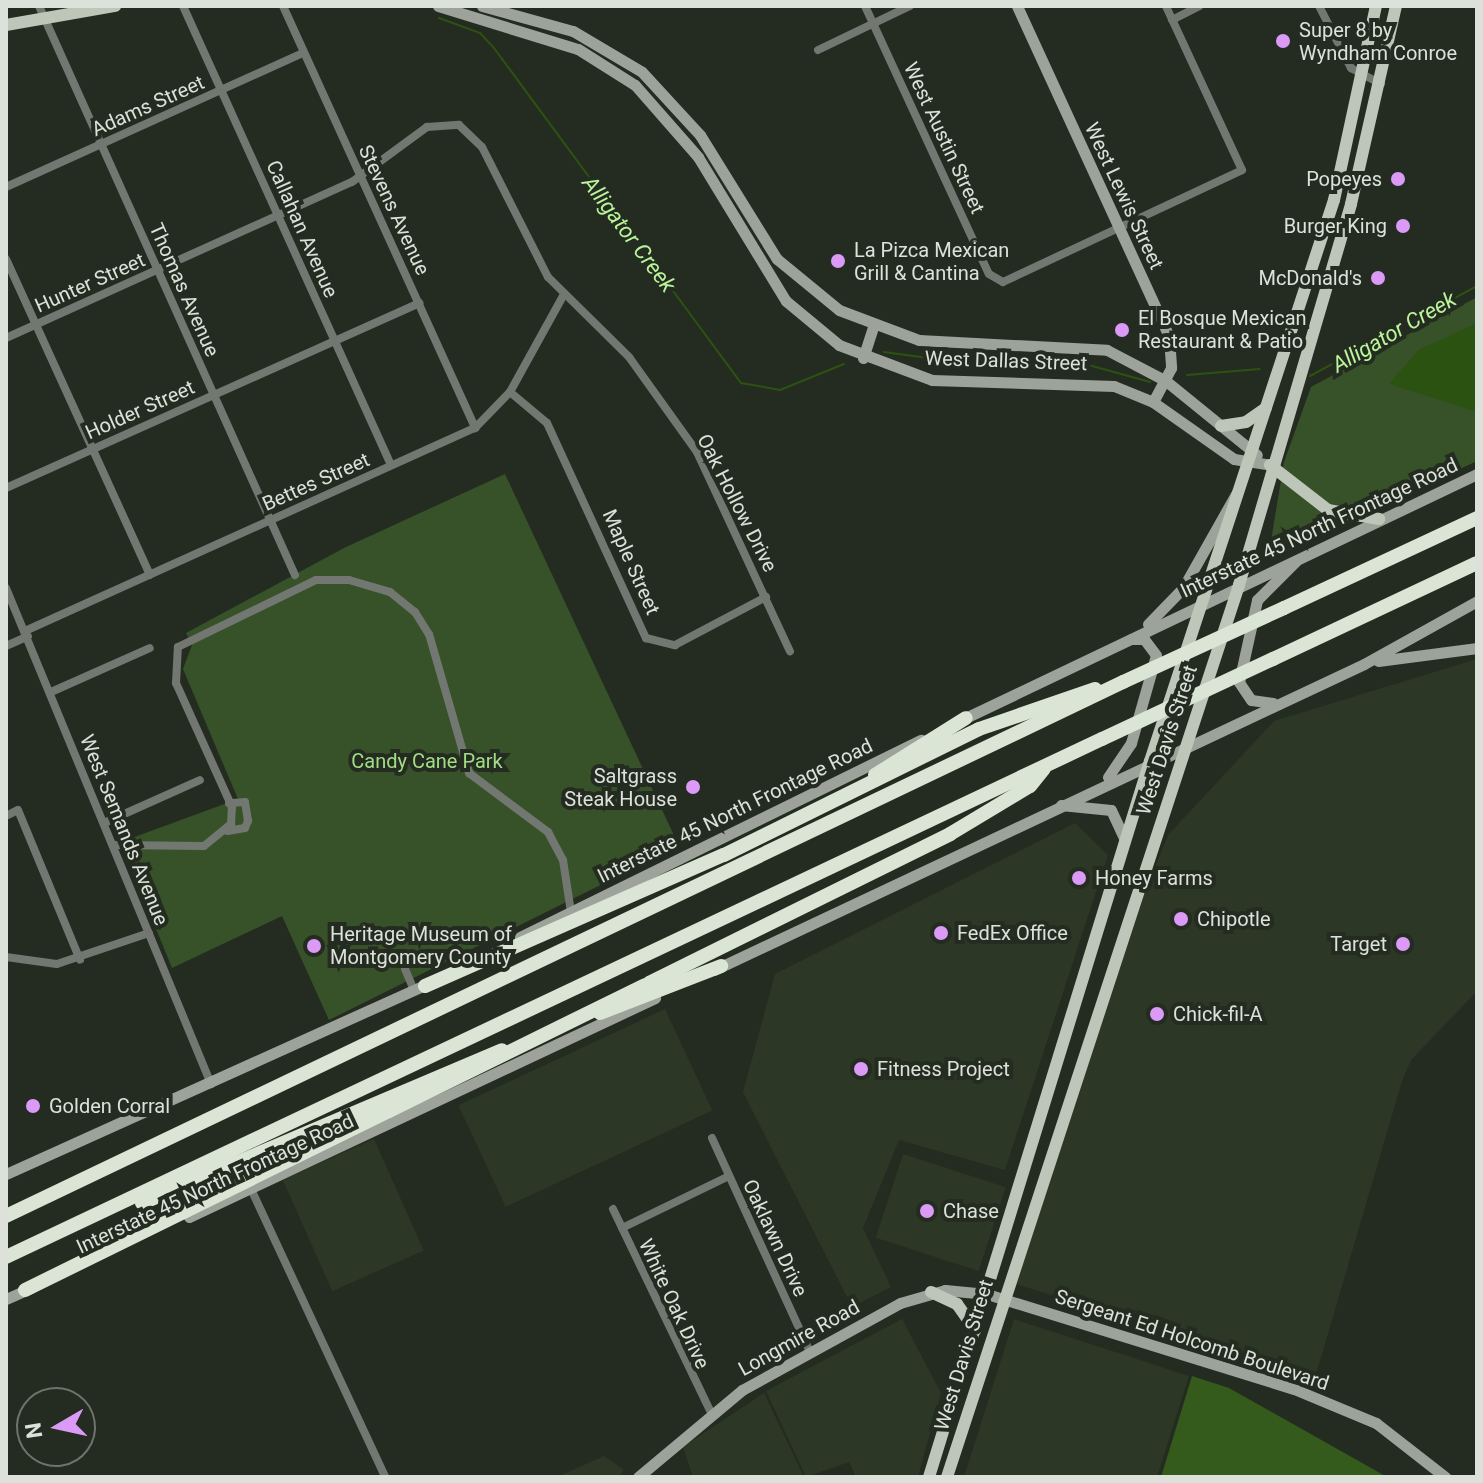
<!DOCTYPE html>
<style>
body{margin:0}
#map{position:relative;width:1483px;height:1483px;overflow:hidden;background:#242c21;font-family:Roboto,sans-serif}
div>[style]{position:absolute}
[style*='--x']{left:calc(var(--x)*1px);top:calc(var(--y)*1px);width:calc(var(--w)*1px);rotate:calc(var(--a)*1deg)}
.built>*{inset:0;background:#2c3726;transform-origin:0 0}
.green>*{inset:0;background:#375228}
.forest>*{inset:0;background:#345a1c}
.water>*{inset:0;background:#2c5212}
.stream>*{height:2px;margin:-1px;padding:0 1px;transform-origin:1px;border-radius:1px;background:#2c5212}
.street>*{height:8px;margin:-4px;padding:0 4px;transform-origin:4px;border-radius:4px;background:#737771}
.secondary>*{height:11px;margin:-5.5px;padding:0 5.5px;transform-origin:5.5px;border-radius:5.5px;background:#9da39a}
.primary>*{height:12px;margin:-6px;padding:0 6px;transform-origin:6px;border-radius:6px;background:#bec6ba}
.highway>*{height:14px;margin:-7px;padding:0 7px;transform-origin:7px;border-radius:7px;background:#dbe5d6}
.highway-bridge>*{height:14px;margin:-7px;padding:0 7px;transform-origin:7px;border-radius:7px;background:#dbe5d6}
.dots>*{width:22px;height:22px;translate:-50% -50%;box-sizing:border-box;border:4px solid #242c21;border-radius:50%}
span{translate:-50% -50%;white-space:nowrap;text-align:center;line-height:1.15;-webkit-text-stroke:8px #242c21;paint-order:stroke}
.poi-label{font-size:20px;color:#dce1d9}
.left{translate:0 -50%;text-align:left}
.right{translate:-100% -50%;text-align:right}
.street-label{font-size:20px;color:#dce1d9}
.park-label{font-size:20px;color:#a3dc84}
.water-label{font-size:22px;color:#baf49b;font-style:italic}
.frame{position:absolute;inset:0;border:8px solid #dce1d9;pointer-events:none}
.north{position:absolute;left:16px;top:1387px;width:80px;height:80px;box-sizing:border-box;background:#242c21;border:2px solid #6e746b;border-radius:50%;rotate:261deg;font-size:22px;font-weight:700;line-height:32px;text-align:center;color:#dce1d9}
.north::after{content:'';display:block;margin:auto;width:28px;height:36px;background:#da9af6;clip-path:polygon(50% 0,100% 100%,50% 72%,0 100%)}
</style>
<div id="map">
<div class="built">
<i style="clip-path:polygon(1477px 659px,1477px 991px,1411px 1060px,1402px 1081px,1315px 1378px,1016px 1284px,1126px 939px,1168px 835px,1274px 721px)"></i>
<i style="clip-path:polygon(1075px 823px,1108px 855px,1005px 1170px,899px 1140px,863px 1228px,891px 1287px,852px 1307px,743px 1092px,775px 974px)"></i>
<i style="left:665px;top:1009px;width:112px;height:228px;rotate:65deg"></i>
<i style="left:374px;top:1139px;width:122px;height:100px;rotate:66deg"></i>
<i style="left:903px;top:1154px;width:108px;height:88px;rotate:18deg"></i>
<i style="clip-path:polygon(902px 1319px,941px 1393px,918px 1477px,856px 1477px,849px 1462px,806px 1477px,766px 1391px)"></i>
<i style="clip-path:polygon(1014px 1319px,1189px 1376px,1157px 1477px,964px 1477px)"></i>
<i style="clip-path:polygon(764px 1393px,804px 1477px,693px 1477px,683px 1447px)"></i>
<i style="clip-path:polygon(604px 1456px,624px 1470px,618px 1477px,557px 1477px)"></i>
</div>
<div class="green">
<i style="clip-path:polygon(1477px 297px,1477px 461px,1268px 559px,1284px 462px,1311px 387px)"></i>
<i style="clip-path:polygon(505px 474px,679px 846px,329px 1020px,282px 916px,172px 968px,121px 842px,238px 799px,183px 669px,192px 645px,186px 633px,344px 548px)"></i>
</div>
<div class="forest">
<i style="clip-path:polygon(1192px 1376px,1229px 1388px,1387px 1477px,1161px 1477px)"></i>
</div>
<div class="water">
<i style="clip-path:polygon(1477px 323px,1477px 412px,1389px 384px,1418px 350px)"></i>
</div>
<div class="stream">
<i style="--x:439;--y:18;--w:44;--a:20.1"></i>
<i style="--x:480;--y:33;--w:21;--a:47"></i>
<i style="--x:494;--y:48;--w:416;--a:53.6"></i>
<i style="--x:741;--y:383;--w:40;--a:10"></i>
<i style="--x:780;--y:390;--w:69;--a:-22.1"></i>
<i style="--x:884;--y:352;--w:74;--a:7.8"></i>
<i style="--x:957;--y:362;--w:117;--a:-0.5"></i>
<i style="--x:1074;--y:361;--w:79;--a:15.4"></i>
<i style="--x:1187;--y:375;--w:73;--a:-4.7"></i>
<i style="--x:1310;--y:376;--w:190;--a:-28.3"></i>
</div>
<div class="street">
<i style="--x:39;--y:6;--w:624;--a:65.78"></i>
<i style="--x:183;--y:6;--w:504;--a:65.62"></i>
<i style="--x:283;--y:6;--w:464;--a:65.5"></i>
<i style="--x:865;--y:6;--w:295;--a:65.2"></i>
<i style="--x:989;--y:274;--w:16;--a:30"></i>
<i style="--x:1003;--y:282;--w:264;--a:-25.1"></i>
<i style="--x:1242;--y:170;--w:181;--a:-114.9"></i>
<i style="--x:1319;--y:6;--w:70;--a:62.7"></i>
<i style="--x:1351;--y:68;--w:34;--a:28"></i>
<i style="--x:1172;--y:20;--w:31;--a:-27"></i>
<i style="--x:818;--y:50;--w:102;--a:-25.6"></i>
<i style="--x:6;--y:187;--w:326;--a:-24.3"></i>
<i style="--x:6;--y:259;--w:347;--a:65.5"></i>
<i style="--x:6;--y:338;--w:380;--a:-24.3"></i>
<i style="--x:352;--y:182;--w:93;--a:-36.3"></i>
<i style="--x:427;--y:127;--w:32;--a:-4"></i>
<i style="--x:459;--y:125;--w:32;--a:44"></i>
<i style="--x:482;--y:147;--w:146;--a:63.1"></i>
<i style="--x:548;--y:277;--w:114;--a:44.6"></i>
<i style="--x:629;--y:357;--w:117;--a:54.4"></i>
<i style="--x:697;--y:452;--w:220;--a:65"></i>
<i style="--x:510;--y:392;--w:48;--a:40"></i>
<i style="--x:547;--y:423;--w:237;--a:65.3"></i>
<i style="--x:646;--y:638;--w:30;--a:14"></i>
<i style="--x:675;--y:645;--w:103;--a:-27.8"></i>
<i style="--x:6;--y:488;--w:453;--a:-24.1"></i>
<i style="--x:6;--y:588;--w:537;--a:67.54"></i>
<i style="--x:25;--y:631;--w:494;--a:-24.3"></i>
<i style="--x:475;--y:428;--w:50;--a:-45.8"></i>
<i style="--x:510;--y:392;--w:110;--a:-61.1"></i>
<i style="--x:6;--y:646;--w:24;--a:-24"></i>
<i style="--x:51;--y:692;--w:108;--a:-24"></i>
<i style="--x:6;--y:816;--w:13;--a:-27"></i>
<i style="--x:18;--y:810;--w:162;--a:67.5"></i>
<i style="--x:104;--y:823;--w:105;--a:-24.1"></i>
<i style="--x:228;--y:831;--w:17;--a:-10"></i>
<i style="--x:245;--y:828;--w:8;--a:-67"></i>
<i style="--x:248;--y:821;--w:19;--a:-99"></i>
<i style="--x:245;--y:802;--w:16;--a:176"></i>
<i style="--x:113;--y:845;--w:91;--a:0.6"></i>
<i style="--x:204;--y:846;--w:35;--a:-39"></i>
<i style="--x:231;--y:824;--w:17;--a:-87"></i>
<i style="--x:232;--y:807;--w:136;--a:-114.3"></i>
<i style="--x:176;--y:683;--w:36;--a:-87"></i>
<i style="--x:178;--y:647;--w:153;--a:-25.9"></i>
<i style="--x:316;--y:580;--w:33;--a:0"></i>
<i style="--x:349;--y:580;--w:43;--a:16.3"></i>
<i style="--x:390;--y:592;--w:32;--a:39"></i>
<i style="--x:415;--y:612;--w:26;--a:58"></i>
<i style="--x:429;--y:634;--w:145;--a:73.9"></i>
<i style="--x:469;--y:773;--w:99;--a:36.8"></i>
<i style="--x:548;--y:832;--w:32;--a:62"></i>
<i style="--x:563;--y:860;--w:53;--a:81.3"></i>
<i style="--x:6;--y:957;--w:51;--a:7.8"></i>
<i style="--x:57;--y:964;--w:97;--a:-18.6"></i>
<i style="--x:405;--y:969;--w:23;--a:67"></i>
<i style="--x:712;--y:1138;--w:235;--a:65.4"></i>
<i style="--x:251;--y:1189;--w:318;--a:65"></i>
<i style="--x:613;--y:1209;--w:224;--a:64.3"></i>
<i style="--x:622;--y:1228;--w:119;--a:-25.9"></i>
</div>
<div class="secondary">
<i style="--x:438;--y:6;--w:146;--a:17.1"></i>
<i style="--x:578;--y:49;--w:67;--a:32.3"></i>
<i style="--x:635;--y:85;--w:96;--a:48.8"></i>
<i style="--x:698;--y:157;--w:169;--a:58.6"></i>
<i style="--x:786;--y:301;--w:69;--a:39.7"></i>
<i style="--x:839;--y:345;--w:99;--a:20.6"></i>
<i style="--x:932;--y:380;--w:182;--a:1.9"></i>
<i style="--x:1114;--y:386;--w:42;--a:22.3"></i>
<i style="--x:1153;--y:402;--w:99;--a:35.1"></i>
<i style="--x:1234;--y:459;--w:36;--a:9"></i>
<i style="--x:482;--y:6;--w:94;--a:15.4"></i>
<i style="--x:573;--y:31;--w:80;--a:30.7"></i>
<i style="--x:642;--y:72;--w:86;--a:47.4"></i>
<i style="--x:700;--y:135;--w:146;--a:58.2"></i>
<i style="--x:777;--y:259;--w:80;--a:39.4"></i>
<i style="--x:839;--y:310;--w:85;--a:20.6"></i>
<i style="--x:919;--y:340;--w:188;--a:3"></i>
<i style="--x:1107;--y:350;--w:67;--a:27.7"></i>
<i style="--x:1166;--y:381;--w:117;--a:39.1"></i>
<i style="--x:1017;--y:6;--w:364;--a:65.3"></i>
<i style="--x:1169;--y:337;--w:31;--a:86"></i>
<i style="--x:1171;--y:368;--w:38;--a:118"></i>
<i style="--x:863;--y:358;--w:32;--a:-72"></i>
<i style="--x:1148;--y:624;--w:50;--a:-45.8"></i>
<i style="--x:1183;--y:588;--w:108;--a:-60.6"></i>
<i style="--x:1378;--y:661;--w:100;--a:-7.5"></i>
<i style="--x:1273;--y:703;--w:22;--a:-172"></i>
<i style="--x:1251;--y:700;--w:22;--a:-124"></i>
<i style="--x:1239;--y:682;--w:84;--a:-77.6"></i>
<i style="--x:1257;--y:600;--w:55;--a:-45"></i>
<i style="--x:961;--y:720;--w:572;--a:-25.49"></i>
<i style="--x:1108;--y:777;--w:41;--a:-55.9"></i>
<i style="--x:1131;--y:743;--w:91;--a:-74.1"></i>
<i style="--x:1156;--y:655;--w:20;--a:-127"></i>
<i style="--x:1144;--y:639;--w:13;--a:180"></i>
<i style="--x:1061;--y:805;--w:50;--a:5.7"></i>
<i style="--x:1111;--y:810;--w:33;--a:65"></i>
<i style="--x:520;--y:937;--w:447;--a:-26.2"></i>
<i style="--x:714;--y:970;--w:718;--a:-25.21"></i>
<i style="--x:1364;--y:664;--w:129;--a:-29.1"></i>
<i style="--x:6;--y:1174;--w:465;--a:-24.3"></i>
<i style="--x:189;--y:1217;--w:515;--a:-25.17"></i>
<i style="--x:6;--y:1299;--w:27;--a:-24"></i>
<i style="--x:638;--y:1477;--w:136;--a:-39.9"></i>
<i style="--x:742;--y:1390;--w:180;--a:-28.8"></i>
<i style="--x:900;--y:1303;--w:47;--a:-16.1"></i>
<i style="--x:945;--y:1290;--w:42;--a:5.4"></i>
<i style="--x:987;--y:1294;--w:321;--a:17.2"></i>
<i style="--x:1294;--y:1389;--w:89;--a:22.5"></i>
<i style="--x:1376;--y:1423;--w:88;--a:38"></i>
</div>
<div class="primary">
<i style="--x:6;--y:25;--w:111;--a:-9.9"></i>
<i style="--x:1221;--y:426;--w:25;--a:-9"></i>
<i style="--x:1246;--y:422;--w:24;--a:-35"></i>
<i style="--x:1270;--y:465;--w:73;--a:37.8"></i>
<i style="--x:1328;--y:510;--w:52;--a:10"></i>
<i style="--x:931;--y:1292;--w:29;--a:25"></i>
<i style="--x:957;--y:1304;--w:32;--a:55"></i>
<i style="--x:929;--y:1477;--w:749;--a:-72.85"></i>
<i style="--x:1150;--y:761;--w:590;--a:-71.84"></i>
<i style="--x:1334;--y:200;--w:198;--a:-77.8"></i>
<i style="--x:947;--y:1477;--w:939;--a:-71.87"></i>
<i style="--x:1239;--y:585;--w:397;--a:-73.6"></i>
<i style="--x:1351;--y:204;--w:203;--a:-77.2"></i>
</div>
<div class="highway">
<i style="--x:1284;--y:608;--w:213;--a:-25"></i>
<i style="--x:1273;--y:659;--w:225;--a:-25.2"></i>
<i style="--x:979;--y:729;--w:123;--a:-19"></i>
<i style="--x:875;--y:775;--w:107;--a:-32.1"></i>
<i style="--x:649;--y:983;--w:336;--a:-26.3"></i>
<i style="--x:950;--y:834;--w:93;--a:-31"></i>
<i style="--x:1030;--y:786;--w:22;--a:-51"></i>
<i style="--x:425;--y:986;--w:326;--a:-23.7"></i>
<i style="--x:600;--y:1013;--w:130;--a:-21.2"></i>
<i style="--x:142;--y:1203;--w:391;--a:-23"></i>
<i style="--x:6;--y:1216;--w:1238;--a:-25.55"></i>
<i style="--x:6;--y:1257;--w:1212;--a:-25.3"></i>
<i style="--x:25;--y:1290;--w:406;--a:-26.2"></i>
</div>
<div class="highway-bridge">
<i style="--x:1123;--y:682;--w:177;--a:-24.7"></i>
<i style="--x:1102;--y:739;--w:189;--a:-25.1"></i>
<i style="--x:724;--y:855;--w:284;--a:-26.3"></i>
<i style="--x:389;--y:1111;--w:285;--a:-26.2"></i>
</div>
<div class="dots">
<i style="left:1283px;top:41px;background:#da9af6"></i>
<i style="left:1398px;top:179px;background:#da9af6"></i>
<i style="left:1403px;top:226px;background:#da9af6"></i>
<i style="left:838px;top:261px;background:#da9af6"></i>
<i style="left:1378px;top:278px;background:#da9af6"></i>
<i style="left:1122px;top:330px;background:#da9af6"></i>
<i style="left:693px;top:787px;background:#da9af6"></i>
<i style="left:1079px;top:878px;background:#da9af6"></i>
<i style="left:1181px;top:919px;background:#da9af6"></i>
<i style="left:941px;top:933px;background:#da9af6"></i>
<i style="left:1403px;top:944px;background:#da9af6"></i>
<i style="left:314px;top:946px;background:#da9af6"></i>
<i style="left:1157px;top:1014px;background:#da9af6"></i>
<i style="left:861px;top:1069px;background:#da9af6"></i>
<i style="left:33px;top:1106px;background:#da9af6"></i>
<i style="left:927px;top:1211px;background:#da9af6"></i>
</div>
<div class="poi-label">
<span class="left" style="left:1299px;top:42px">Super 8 by<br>Wyndham Conroe</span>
<span class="right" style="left:1382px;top:179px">Popeyes</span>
<span class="right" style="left:1387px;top:226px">Burger King</span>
<span class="left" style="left:854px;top:262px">La Pizca Mexican<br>Grill &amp; Cantina</span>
<span class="right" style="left:1362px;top:278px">McDonald's</span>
<span class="left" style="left:1138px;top:330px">El Bosque Mexican<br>Restaurant &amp; Patio</span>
<span class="right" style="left:677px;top:788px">Saltgrass<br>Steak House</span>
<span class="left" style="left:1095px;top:878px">Honey Farms</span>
<span class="left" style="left:1197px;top:919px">Chipotle</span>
<span class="left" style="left:957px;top:933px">FedEx Office</span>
<span class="left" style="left:330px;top:946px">Heritage Museum of<br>Montgomery County</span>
<span class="right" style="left:1387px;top:944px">Target</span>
<span class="left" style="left:1173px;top:1014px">Chick-fil-A</span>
<span class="left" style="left:877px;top:1069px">Fitness Project</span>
<span class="left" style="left:49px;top:1106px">Golden Corral</span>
<span class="left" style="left:943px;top:1211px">Chase</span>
</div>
<div class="street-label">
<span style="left:148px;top:106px;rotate:-24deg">Adams Street</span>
<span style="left:944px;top:138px;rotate:65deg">West Austin Street</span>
<span style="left:1124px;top:196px;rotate:65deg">West Lewis Street</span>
<span style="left:394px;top:210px;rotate:65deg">Stevens Avenue</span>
<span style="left:302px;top:229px;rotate:66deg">Callahan Avenue</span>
<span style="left:90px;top:283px;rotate:-24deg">Hunter Street</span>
<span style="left:184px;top:290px;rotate:66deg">Thomas Avenue</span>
<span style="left:1006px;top:361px;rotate:2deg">West Dallas Street</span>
<span style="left:140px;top:410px;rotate:-24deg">Holder Street</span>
<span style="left:316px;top:482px;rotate:-24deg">Bettes Street</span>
<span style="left:737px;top:503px;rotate:63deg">Oak Hollow Drive</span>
<span style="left:1319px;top:528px;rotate:-25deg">Interstate 45 North Frontage Road</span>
<span style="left:631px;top:562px;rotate:66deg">Maple Street</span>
<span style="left:1167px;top:740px;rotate:-72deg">West Davis Street</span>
<span style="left:735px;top:811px;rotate:-26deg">Interstate 45 North Frontage Road</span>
<span style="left:124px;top:830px;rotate:68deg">West Semands Avenue</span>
<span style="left:215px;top:1184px;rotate:-25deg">Interstate 45 North Frontage Road</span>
<span style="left:775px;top:1238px;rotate:65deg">Oaklawn Drive</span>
<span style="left:674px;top:1304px;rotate:65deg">White Oak Drive</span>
<span style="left:799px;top:1338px;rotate:-29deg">Longmire Road</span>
<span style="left:1192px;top:1340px;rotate:18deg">Sergeant Ed Holcomb Boulevard</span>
<span style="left:964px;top:1355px;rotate:-73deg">West Davis Street</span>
</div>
<div class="park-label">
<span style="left:427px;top:761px">Candy Cane Park</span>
</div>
<div class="water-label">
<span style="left:629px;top:234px;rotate:53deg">Alligator Creek</span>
<span style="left:1394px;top:332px;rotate:-30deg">Alligator Creek</span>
</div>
<div class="frame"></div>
<div class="north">N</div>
</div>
